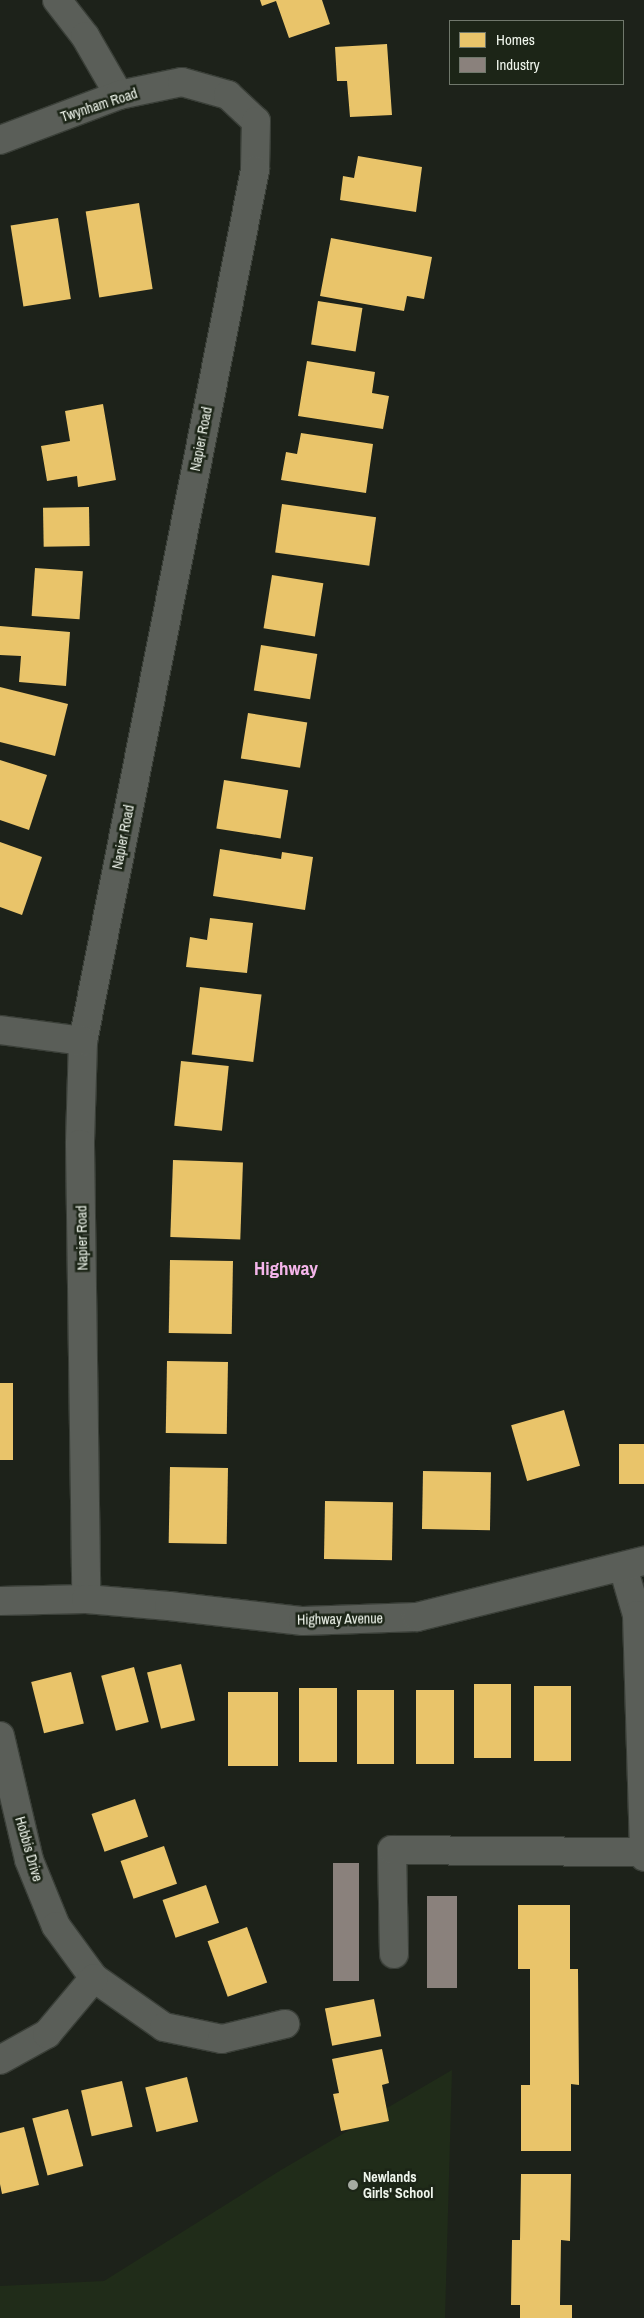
<!DOCTYPE html>
<style>
body{margin:0}
#map{position:relative;width:644px;height:2318px;overflow:hidden;background:#1d221a;font-family:"Archivo Narrow",sans-serif}
div>[style]{position:absolute}
[style*='--x']{left:calc(var(--x)*1px);top:calc(var(--y)*1px);width:calc(var(--w)*1px);rotate:calc(var(--a)*1deg)}
.built>*{inset:0;background:#202c19}
.homes>*{inset:0;background:#e9c46a;transform-origin:0 0}
.industry>*{inset:0;background:#8a817c;transform-origin:0 0}
.roads{filter:drop-shadow(1px 0 #3a3f38) drop-shadow(-1px 0 #3a3f38) drop-shadow(0 1px #3a3f38) drop-shadow(0 -1px #3a3f38)}
.minor>*{height:28px;margin:-14px;padding:0 14px;transform-origin:14px;border-radius:14px;background:#5a5e58}
.dots>*{width:14px;height:14px;translate:-50% -50%;box-sizing:border-box;border:2px solid #1c2517;border-radius:50%}
span{translate:-50% -50%;white-space:nowrap;text-align:center;line-height:1.15;-webkit-text-stroke:5px #1c2517;paint-order:stroke}
.street-label{font-size:14px;color:#eff5ec}
.poi-label{font-size:14px;color:#eff5ec;font-weight:700}
.left{translate:0 -50%;text-align:left}
.district-label{font-size:19px;color:#f4b5ea;font-weight:700}
.legend{position:absolute;left:449px;top:20px;width:175px;height:65px;box-sizing:border-box;background:#1c2517;border:1px solid #70786c;margin:0;padding:6px 9px;list-style:none;font-size:15px;color:#eff5ec}
.legend li{display:flex;align-items:center;gap:10px;height:25px}
.legend b{width:25px;border:1px solid #70786c}
</style>
<div id="map">
<div class="built">
<i style="clip-path:polygon(452px 2070px,445px 2318px,0 2318px,0 2286px,104px 2281px,281px 2170px)"></i>
</div>
<div class="homes">
<i style="clip-path:polygon(260px 0,322px 0,330px 24px,289px 38px,276px 1px,262px 6px)"></i>
<i style="clip-path:polygon(387px 44px,392px 115px,350px 117px,347px 81px,337px 81px,335px 47px)"></i>
<i style="clip-path:polygon(358px 156px,422px 167px,416px 212px,340px 200px,343px 176px,354px 178px)"></i>
<i style="left:139px;top:203px;width:87px;height:54px;rotate:81deg"></i>
<i style="left:58px;top:218px;width:82px;height:48px;rotate:81deg"></i>
<i style="clip-path:polygon(331px 238px,432px 257px,424px 299px,407px 296px,404px 311px,320px 296px)"></i>
<i style="left:318px;top:301px;width:45px;height:44px;rotate:9deg"></i>
<i style="clip-path:polygon(307px 361px,375px 372px,372px 393px,389px 396px,383px 429px,298px 416px)"></i>
<i style="clip-path:polygon(103px 404px,116px 480px,78px 487px,77px 476px,47px 481px,41px 446px,70px 441px,65px 411px)"></i>
<i style="clip-path:polygon(301px 433px,373px 444px,366px 493px,281px 480px,286px 452px,297px 454px)"></i>
<i style="left:282px;top:504px;width:95px;height:49px;rotate:8deg"></i>
<i style="left:89px;top:507px;width:39px;height:46px;rotate:89deg"></i>
<i style="left:35px;top:568px;width:48px;height:48px;rotate:4deg"></i>
<i style="left:272px;top:575px;width:52px;height:54px;rotate:9deg"></i>
<i style="clip-path:polygon(0 626px,70px 632px,66px 686px,19px 682px,21px 656px,0 655px)"></i>
<i style="left:261px;top:645px;width:57px;height:46px;rotate:9deg"></i>
<i style="clip-path:polygon(0 687px,68px 704px,55px 756px,0 742px)"></i>
<i style="left:248px;top:713px;width:60px;height:46px;rotate:9deg"></i>
<i style="clip-path:polygon(0 760px,47px 775px,29px 830px,0 820px)"></i>
<i style="left:224px;top:780px;width:65px;height:49px;rotate:9deg"></i>
<i style="clip-path:polygon(0 842px,42px 857px,22px 915px,0 907px)"></i>
<i style="clip-path:polygon(220px 849px,281px 859px,282px 852px,313px 857px,305px 910px,213px 896px)"></i>
<i style="clip-path:polygon(210px 918px,253px 923px,247px 973px,186px 967px,190px 937px,207px 940px)"></i>
<i style="left:200px;top:987px;width:62px;height:68px;rotate:7deg"></i>
<i style="left:181px;top:1061px;width:48px;height:65px;rotate:6deg"></i>
<i style="left:173px;top:1160px;width:70px;height:77px;rotate:2deg"></i>
<i style="left:170px;top:1260px;width:63px;height:73px;rotate:1deg"></i>
<i style="left:167px;top:1361px;width:61px;height:72px;rotate:1deg"></i>
<i style="left:0;top:1383px;width:13px;height:77px"></i>
<i style="left:564px;top:1410px;width:58px;height:55px;rotate:74deg"></i>
<i style="left:644px;top:1444px;width:40px;height:25px;rotate:90deg"></i>
<i style="left:170px;top:1467px;width:58px;height:76px;rotate:1deg"></i>
<i style="left:423px;top:1471px;width:68px;height:58px;rotate:1deg"></i>
<i style="left:325px;top:1501px;width:68px;height:58px;rotate:1deg"></i>
<i style="left:181px;top:1664px;width:58px;height:35px;rotate:76deg"></i>
<i style="left:134px;top:1667px;width:57px;height:34px;rotate:75deg"></i>
<i style="left:71px;top:1672px;width:53px;height:41px;rotate:76deg"></i>
<i style="left:474px;top:1684px;width:37px;height:74px"></i>
<i style="left:534px;top:1686px;width:37px;height:75px"></i>
<i style="left:299px;top:1688px;width:38px;height:74px"></i>
<i style="left:357px;top:1690px;width:37px;height:74px"></i>
<i style="left:416px;top:1690px;width:38px;height:74px"></i>
<i style="left:228px;top:1692px;width:50px;height:74px"></i>
<i style="left:135px;top:1799px;width:40px;height:46px;rotate:71deg"></i>
<i style="left:164px;top:1846px;width:40px;height:46px;rotate:71deg"></i>
<i style="left:206px;top:1885px;width:40px;height:46px;rotate:71deg"></i>
<i style="clip-path:polygon(518px 1905px,570px 1905px,570px 1969px,578px 1969px,579px 2085px,571px 2084px,571px 2151px,521px 2151px,521px 2085px,530px 2085px,530px 1969px,518px 1969px)"></i>
<i style="left:247px;top:1927px;width:59px;height:42px;rotate:70deg"></i>
<i style="left:374px;top:1999px;width:38px;height:50px;rotate:79deg"></i>
<i style="clip-path:polygon(382px 2049px,389px 2083px,382px 2085px,389px 2121px,341px 2131px,333px 2094px,339px 2093px,332px 2059px)"></i>
<i style="left:187px;top:2077px;width:46px;height:43px;rotate:76deg"></i>
<i style="left:122px;top:2081px;width:47px;height:42px;rotate:77deg"></i>
<i style="left:68px;top:2109px;width:59px;height:37px;rotate:75deg"></i>
<i style="clip-path:polygon(24px 2127px,39px 2185px,2px 2194px,0 2184px,0 2133px)"></i>
<i style="clip-path:polygon(521px 2174px,571px 2174px,570px 2241px,561px 2240px,560px 2305px,572px 2305px,572px 2318px,520px 2318px,520px 2305px,511px 2305px,512px 2240px,520px 2240px)"></i>
</div>
<div class="industry">
<i style="left:333px;top:1863px;width:26px;height:118px"></i>
<i style="left:427px;top:1896px;width:30px;height:92px"></i>
</div>
<div class="roads">
<div class="minor">
<i style="--x:57;--y:0;--w:46;--a:52.1"></i>
<i style="--x:85;--y:36;--w:68;--a:60"></i>
<i style="--x:0;--y:140;--w:127;--a:-20.7"></i>
<i style="--x:119;--y:95;--w:64;--a:-11.7"></i>
<i style="--x:182;--y:82;--w:48;--a:15.8"></i>
<i style="--x:228;--y:95;--w:38;--a:43"></i>
<i style="--x:256;--y:121;--w:49;--a:91.2"></i>
<i style="--x:255;--y:170;--w:888;--a:101.17"></i>
<i style="--x:83;--y:1041;--w:103;--a:91.7"></i>
<i style="--x:80;--y:1144;--w:455;--a:89.2"></i>
<i style="--x:0;--y:1030;--w:84;--a:7.5"></i>
<i style="--x:623;--y:1567;--w:50;--a:73.7"></i>
<i style="--x:637;--y:1615;--w:242;--a:88.3"></i>
<i style="--x:0;--y:1601;--w:86;--a:-1.3"></i>
<i style="--x:86;--y:1599;--w:83;--a:4.8"></i>
<i style="--x:169;--y:1606;--w:135;--a:6.4"></i>
<i style="--x:303;--y:1621;--w:114;--a:-2"></i>
<i style="--x:417;--y:1617;--w:234;--a:-13.9"></i>
<i style="--x:0;--y:1736;--w:127;--a:76.8"></i>
<i style="--x:29;--y:1860;--w:71;--a:67.8"></i>
<i style="--x:56;--y:1926;--w:64;--a:53.8"></i>
<i style="--x:94;--y:1978;--w:85;--a:35"></i>
<i style="--x:164;--y:2027;--w:59;--a:11.7"></i>
<i style="--x:222;--y:2039;--w:65;--a:-13.4"></i>
<i style="--x:394;--y:1954;--w:104;--a:-91.1"></i>
<i style="--x:392;--y:1850;--w:252;--a:0.5"></i>
<i style="--x:0;--y:2060;--w:54;--a:-29"></i>
<i style="--x:47;--y:2034;--w:73;--a:-50"></i>
</div>
</div>
<div class="dots">
<i style="left:353px;top:2185px;background:#a6aba2"></i>
</div>
<div class="street-label">
<span style="left:99px;top:105px;rotate:-18deg">Twynham Road</span>
<span style="left:201px;top:439px;rotate:-79deg">Napier Road</span>
<span style="left:123px;top:837px;rotate:-79deg">Napier Road</span>
<span style="left:82px;top:1238px;rotate:-91deg">Napier Road</span>
<span style="left:340px;top:1619px;rotate:-1deg">Highway Avenue</span>
<span style="left:29px;top:1849px;rotate:74deg">Hobbis Drive</span>
</div>
<div class="poi-label">
<span class="left" style="left:363px;top:2185px">Newlands<br>Girls' School</span>
</div>
<div class="district-label">
<span style="left:286px;top:1269px">Highway</span>
</div>
<ul class="legend">
<li><b style="height:14px;background:#e9c46a"></b>Homes</li>
<li><b style="height:14px;background:#8a817c"></b>Industry</li>
</ul>
</div>
